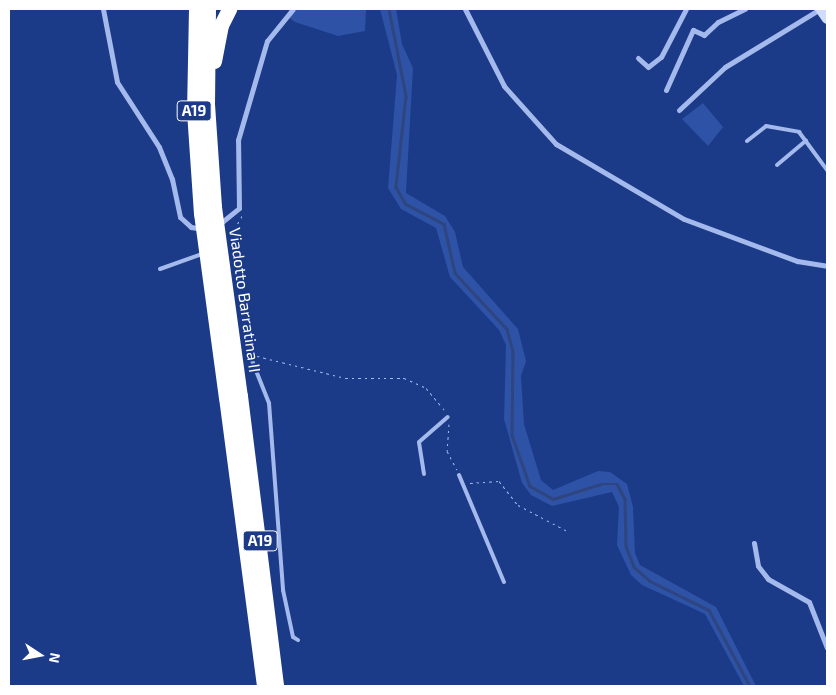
<!DOCTYPE html>
<style>
body{margin:0}
#map{position:relative;width:836px;height:695px;overflow:hidden;background:#1b3a88;font-family:"Exo 2",sans-serif}
div>[style]{position:absolute}
[style*='--x']{left:calc(var(--x)*1px);top:calc(var(--y)*1px);width:calc(var(--w)*1px);rotate:calc(var(--a)*1deg)}
.green>*{inset:0;background:#2e52a6}
.stream>*{height:2.5px;margin:-1.25px;padding:0 1.25px;transform-origin:1.25px;border-radius:1.25px;background:#2e457f}
.path>*{height:1px;margin-top:-0.5px;transform-origin:0;background:repeating-linear-gradient(90deg,#a4baec 0 2.5px,transparent 0 6.5px)}
.service>*{height:4px;margin:-2px;padding:0 2px;transform-origin:2px;border-radius:2px;background:#a4baec}
.minor>*{height:5px;margin:-2.5px;padding:0 2.5px;transform-origin:2.5px;border-radius:2.5px;background:#a4baec}
.secondary>*{height:10px;margin:-5px;padding:0 5px;transform-origin:5px;border-radius:5px;background:#d0dcf9}
.motorway>*{height:15px;margin:-7.5px;padding:0 7.5px;transform-origin:7.5px;border-radius:7.5px;background:#fff}
.motorway-bridge>*{height:15px;margin:-7.5px;padding:0 7.5px;transform-origin:7.5px;border-radius:7.5px;background:#fff}
span{translate:-50% -50%;white-space:nowrap;text-align:center;line-height:1.15;-webkit-text-stroke:4px #1b3a88;paint-order:stroke}
.shield-label span{padding:1px 4px;background:#1b3a88;border:1px solid;border-radius:4px;-webkit-text-stroke-width:0}
.shield-label{font-size:15px;color:#fff;font-weight:700}
.street-label{font-size:16px;color:#fff}
.frame{position:absolute;inset:0;border:10px solid #fff;pointer-events:none}
.north{position:absolute;left:15px;top:630px;width:50px;height:50px;-webkit-text-stroke:4px #1b3a88;paint-order:stroke;rotate:101deg;font-size:14px;font-weight:700;line-height:20px;text-align:center;color:#fff}
.north::after{content:'';display:block;margin:auto;width:18px;height:22px;background:#fff;clip-path:polygon(50% 0,100% 100%,50% 72%,0 100%)}
</style>
<div id="map">
<div class="green">
<i style="clip-path:polygon(297px 9px,366px 9px,365px 31px,338px 36px,295px 22px,288px 17px)"></i>
<i style="clip-path:polygon(380px 9px,396px 9px,402px 44px,413px 68px,406px 193px,445px 216px,455px 232px,463px 267px,518px 329px,526px 361px,521px 376px,524px 424px,541px 480px,553px 490px,598px 471px,610px 472px,627px 484px,633px 507px,635px 553px,640px 565px,716px 607px,756px 686px,744px 686px,705px 614px,642px 585px,631px 575px,617px 545px,619px 507px,612px 492px,552px 506px,531px 495px,522px 483px,504px 419px,506px 345px,499px 330px,450px 277px,436px 228px,401px 209px,388px 188px,397px 75px)"></i>
<i style="clip-path:polygon(703px 103px,723px 127px,708px 146px,682px 119px)"></i>
</div>
<div class="stream">
<i style="--x:389;--y:9;--w:89;--a:78.9"></i>
<i style="--x:406;--y:96;--w:92;--a:96.3"></i>
<i style="--x:396;--y:187;--w:20;--a:60"></i>
<i style="--x:406;--y:204;--w:43;--a:27.8"></i>
<i style="--x:444;--y:224;--w:50;--a:77.3"></i>
<i style="--x:455;--y:273;--w:76;--a:47.1"></i>
<i style="--x:507;--y:329;--w:24;--a:75"></i>
<i style="--x:513;--y:352;--w:83;--a:90.7"></i>
<i style="--x:512;--y:435;--w:54;--a:70.6"></i>
<i style="--x:530;--y:486;--w:26;--a:29"></i>
<i style="--x:553;--y:499;--w:50;--a:-17.4"></i>
<i style="--x:601;--y:484;--w:16;--a:0"></i>
<i style="--x:617;--y:484;--w:17;--a:62"></i>
<i style="--x:625;--y:499;--w:47;--a:88.8"></i>
<i style="--x:626;--y:546;--w:22;--a:69"></i>
<i style="--x:634;--y:567;--w:21;--a:41"></i>
<i style="--x:650;--y:581;--w:66;--a:26.2"></i>
<i style="--x:709;--y:610;--w:86;--a:61.7"></i>
</div>
<div class="path">
<i style="--x:231;--y:235;--w:24;--a:-60"></i>
<i style="--x:257;--y:356;--w:91;--a:14"></i>
<i style="--x:345;--y:378;--w:59;--a:0"></i>
<i style="--x:404;--y:378;--w:24;--a:24"></i>
<i style="--x:426;--y:388;--w:30;--a:50"></i>
<i style="--x:449;--y:424;--w:27;--a:94"></i>
<i style="--x:447;--y:451;--w:21;--a:62"></i>
<i style="--x:470;--y:483;--w:29;--a:-4"></i>
<i style="--x:499;--y:481;--w:31;--a:52"></i>
<i style="--x:518;--y:505;--w:58;--a:27.9"></i>
</div>
<div class="service">
<i style="--x:747;--y:141;--w:24;--a:-38"></i>
<i style="--x:766;--y:126;--w:34;--a:10"></i>
<i style="--x:799;--y:132;--w:47;--a:53.6"></i>
<i style="--x:777;--y:165;--w:38;--a:-40"></i>
<i style="--x:160;--y:269;--w:45;--a:-19.7"></i>
<i style="--x:249;--y:353;--w:54;--a:68.2"></i>
<i style="--x:269;--y:403;--w:188;--a:85.7"></i>
<i style="--x:283;--y:590;--w:48;--a:78"></i>
<i style="--x:293;--y:637;--w:6;--a:31"></i>
<i style="--x:424;--y:474;--w:32;--a:-99"></i>
<i style="--x:419;--y:442;--w:38;--a:-41"></i>
<i style="--x:459;--y:475;--w:116;--a:67.2"></i>
</div>
<div class="minor">
<i style="--x:103;--y:9;--w:74;--a:79.1"></i>
<i style="--x:117;--y:82;--w:77;--a:57.1"></i>
<i style="--x:159;--y:147;--w:35;--a:68"></i>
<i style="--x:172;--y:179;--w:39;--a:78"></i>
<i style="--x:180;--y:217;--w:15;--a:42"></i>
<i style="--x:191;--y:227;--w:11;--a:10"></i>
<i style="--x:465;--y:9;--w:86;--a:63.1"></i>
<i style="--x:504;--y:86;--w:78;--a:48.1"></i>
<i style="--x:556;--y:144;--w:148;--a:30.4"></i>
<i style="--x:684;--y:219;--w:121;--a:20.4"></i>
<i style="--x:797;--y:261;--w:30;--a:9"></i>
<i style="--x:638;--y:58;--w:13;--a:42"></i>
<i style="--x:648;--y:67;--w:16;--a:-38"></i>
<i style="--x:661;--y:57;--w:54;--a:-62.5"></i>
<i style="--x:666;--y:90;--w:66;--a:-65.8"></i>
<i style="--x:693;--y:30;--w:12;--a:24"></i>
<i style="--x:704;--y:35;--w:19;--a:-43"></i>
<i style="--x:718;--y:22;--w:30;--a:-26"></i>
<i style="--x:679;--y:110;--w:63;--a:-43.1"></i>
<i style="--x:725;--y:67;--w:111;--a:-31.4"></i>
<i style="--x:217;--y:226;--w:28;--a:-39"></i>
<i style="--x:239;--y:208;--w:68;--a:-90.8"></i>
<i style="--x:238;--y:140;--w:103;--a:-73.7"></i>
<i style="--x:267;--y:41;--w:41;--a:-50.9"></i>
<i style="--x:754;--y:543;--w:23;--a:80"></i>
<i style="--x:758;--y:566;--w:16;--a:52"></i>
<i style="--x:768;--y:579;--w:47;--a:29.3"></i>
<i style="--x:809;--y:602;--w:49;--a:68.6"></i>
</div>
<div class="secondary">
<i style="--x:820;--y:9;--w:12;--a:55"></i>
</div>
<div class="motorway">
<i style="--x:196;--y:9;--w:102;--a:91.1"></i>
<i style="--x:194;--y:111;--w:102;--a:86.1"></i>
<i style="--x:208;--y:9;--w:95;--a:90.6"></i>
<i style="--x:207;--y:104;--w:103;--a:86.1"></i>
<i style="--x:214;--y:61;--w:37;--a:-79"></i>
<i style="--x:221;--y:25;--w:18;--a:-63"></i>
<i style="--x:240;--y:396;--w:292;--a:82.9"></i>
<i style="--x:226;--y:397;--w:291;--a:82.5"></i>
</div>
<div class="motorway-bridge">
<i style="--x:214;--y:207;--w:191;--a:82.2"></i>
<i style="--x:201;--y:213;--w:186;--a:82.3"></i>
</div>
<div class="shield-label">
<span style="left:194px;top:111px">A19</span>
<span style="left:260px;top:541px">A19</span>
</div>
<div class="street-label">
<span style="left:245px;top:300px;rotate:82deg">Viadotto Barratina II</span>
</div>
<div class="frame"></div>
<div class="north">N</div>
</div>
